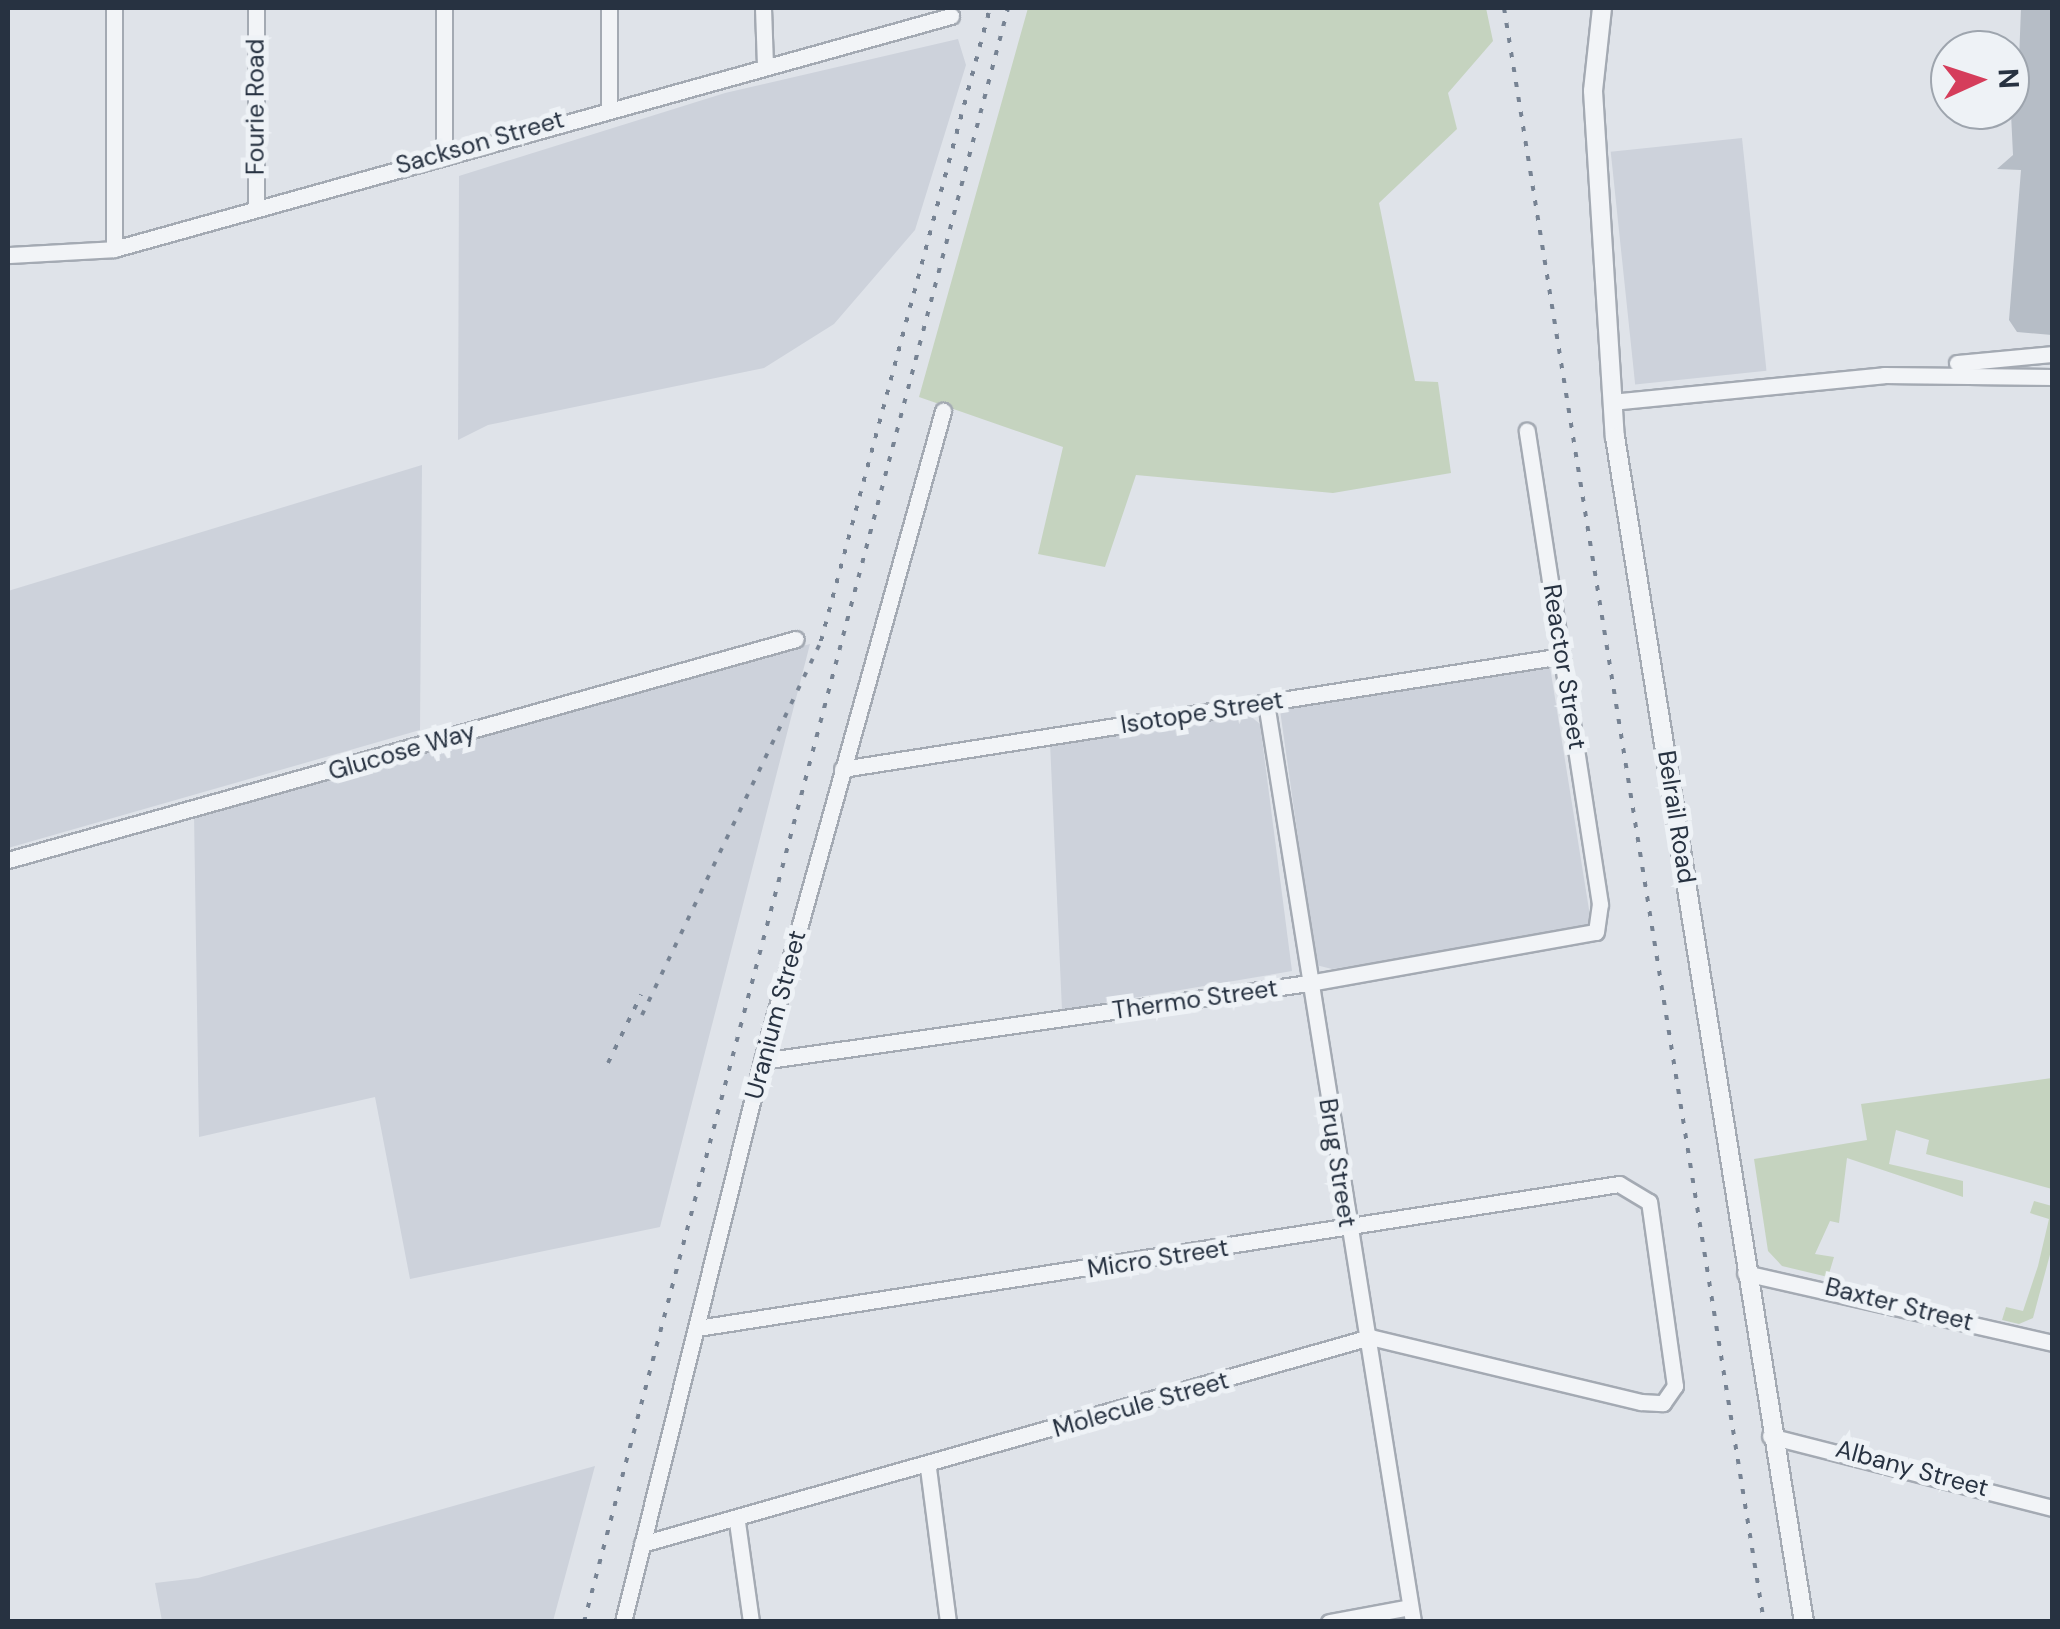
<!DOCTYPE html>
<style>
body{margin:0}
#map{position:relative;width:2060px;height:1629px;overflow:hidden;background:#dfe3e9;font-family:"DM Sans",sans-serif}
div>[style]{position:absolute}
[style*='--x']{left:calc(var(--x)*1px);top:calc(var(--y)*1px);width:calc(var(--w)*1px);rotate:calc(var(--a)*1deg)}
.built>*{inset:0;background:#cdd2db;transform-origin:0 0}
.green>*{inset:0;background:#c5d3bf}
.building>*{inset:0;background:#b6bdc6}
.roads{filter:drop-shadow(2px 0 #a4aab3) drop-shadow(-2px 0 #a4aab3) drop-shadow(0 2px #a4aab3) drop-shadow(0 -2px #a4aab3)}
.minor>*{height:15px;margin:-7.5px;padding:0 7.5px;transform-origin:7.5px;border-radius:7.5px;background:#f2f4f7}
.tertiary>*{height:18px;margin:-9px;padding:0 9px;transform-origin:9px;border-radius:9px;background:#f2f4f7}
.rail>*{height:4px;margin-top:-2px;transform-origin:0;background:repeating-linear-gradient(90deg,#778393 0 5px,transparent 0 15px)}
span{translate:-50% -50%;white-space:nowrap;text-align:center;line-height:1.15;-webkit-text-stroke:10px #eef2f6;paint-order:stroke}
.street-label{font-size:25px;color:#273241}
.frame{position:absolute;inset:0;border:10px solid #273241;pointer-events:none}
.north{position:absolute;left:1930px;top:30px;width:100px;height:100px;box-sizing:border-box;background:#eef2f6;border:2px solid #9ea5ae;border-radius:50%;rotate:87deg;font-size:28px;font-weight:700;line-height:40px;text-align:center;color:#273241}
.north::after{content:'';display:block;margin:auto;width:35px;height:45px;background:#d53d5b;clip-path:polygon(50% 0,100% 100%,50% 72%,0 100%)}
</style>
<div id="map">
<div class="built">
<i style="clip-path:polygon(958px 39px,966px 65px,915px 230px,834px 324px,764px 368px,488px 425px,458px 440px,459px 176px,725px 93px)"></i>
<i style="left:1742px;top:138px;width:234px;height:132px;rotate:84deg"></i>
<i style="clip-path:polygon(422px 465px,420px 730px,8px 848px,8px 591px)"></i>
<i style="clip-path:polygon(810px 644px,660px 1227px,410px 1279px,375px 1097px,199px 1137px,194px 813px)"></i>
<i style="clip-path:polygon(1550px 667px,1591px 922px,1580px 930px,1332px 969px,1316px 965px,1280px 710px)"></i>
<i style="clip-path:polygon(1244px 711px,1260px 724px,1292px 971px,1062px 1010px,1050px 742px)"></i>
<i style="clip-path:polygon(595px 1466px,553px 1621px,162px 1621px,155px 1583px,198px 1578px)"></i>
</div>
<div class="green">
<i style="clip-path:polygon(1028px 8px,1486px 8px,1493px 41px,1448px 93px,1457px 129px,1379px 203px,1415px 381px,1438px 382px,1451px 473px,1333px 493px,1136px 475px,1105px 567px,1038px 554px,1063px 447px,919px 397px)"></i>
<i style="clip-path:polygon(2052px 1078px,2052px 1189px,1926px 1154px,1929px 1140px,1896px 1130px,1889px 1164px,1963px 1181px,1963px 1197px,1847px 1158px,1839px 1223px,1830px 1221px,1815px 1254px,1834px 1257px,1828px 1277px,1782px 1266px,1768px 1251px,1754px 1159px,1867px 1140px,1861px 1104px)"></i>
<i style="clip-path:polygon(2034px 1201px,2052px 1206px,2052px 1247px,2033px 1318px,2019px 1324px,2002px 1320px,2006px 1307px,2023px 1311px,2038px 1266px,2049px 1219px,2030px 1213px)"></i>
</div>
<div class="building">
<i style="clip-path:polygon(2021px 8px,2052px 8px,2052px 335px,2017px 332px,2009px 320px,2021px 170px,1997px 169px,2013px 155px,2010px 93px,2018px 86px)"></i>
</div>
<div class="roads">
<div class="minor">
<i style="--x:444;--y:8;--w:146;--a:90"></i>
<i style="--x:763;--y:8;--w:56;--a:88"></i>
<i style="--x:609;--y:108;--w:100;--a:-90"></i>
<i style="--x:256;--y:206;--w:198;--a:-90"></i>
<i style="--x:114;--y:249;--w:241;--a:-90"></i>
<i style="--x:8;--y:255;--w:106;--a:-3.2"></i>
<i style="--x:114;--y:249;--w:869;--a:-15.56"></i>
<i style="--x:1957;--y:363;--w:95;--a:-5.4"></i>
<i style="--x:1611;--y:402;--w:274;--a:-5.6"></i>
<i style="--x:1884;--y:375;--w:168;--a:0.7"></i>
<i style="--x:1266;--y:703;--w:931;--a:80.91"></i>
<i style="--x:842;--y:769;--w:729;--a:-8.92"></i>
<i style="--x:8;--y:860;--w:818;--a:-15.67"></i>
<i style="--x:762;--y:1061;--w:553;--a:-8.12"></i>
<i style="--x:1309;--y:983;--w:291;--a:-10.1"></i>
<i style="--x:1596;--y:932;--w:28;--a:-82"></i>
<i style="--x:1600;--y:904;--w:479;--a:-98.8"></i>
<i style="--x:1745;--y:1273;--w:315;--a:12.8"></i>
<i style="--x:1770;--y:1436;--w:291;--a:14.3"></i>
<i style="--x:928;--y:1468;--w:155;--a:82.6"></i>
<i style="--x:737;--y:1522;--w:101;--a:82"></i>
<i style="--x:642;--y:1544;--w:757;--a:-15.87"></i>
<i style="--x:1370;--y:1337;--w:279;--a:13.5"></i>
<i style="--x:1641;--y:1402;--w:22;--a:3"></i>
<i style="--x:1663;--y:1403;--w:21;--a:-55"></i>
<i style="--x:1675;--y:1386;--w:186;--a:-98"></i>
<i style="--x:1649;--y:1202;--w:35;--a:-149"></i>
<i style="--x:1619;--y:1184;--w:933;--a:171.12"></i>
<i style="--x:623;--y:1622;--w:578;--a:-76.08"></i>
<i style="--x:762;--y:1061;--w:675;--a:-74.44"></i>
<i style="--x:1329;--y:1622;--w:82;--a:-10.5"></i>
</div>
<div class="tertiary">
<i style="--x:1602;--y:8;--w:83;--a:96.2"></i>
<i style="--x:1593;--y:91;--w:347;--a:86.4"></i>
<i style="--x:1615;--y:437;--w:1200;--a:80.94"></i>
</div>
</div>
<div class="rail">
<i style="--x:1504;--y:8;--w:1635;--a:80.85"></i>
<i style="--x:642;--y:1015;--w:415;--a:-64.4"></i>
<i style="--x:821;--y:641;--w:655;--a:-75.05"></i>
<i style="--x:608;--y:1063;--w:76;--a:-64.1"></i>
<i style="--x:584;--y:1622;--w:1669;--a:-75.28"></i>
</div>
<div class="street-label">
<span style="left:256px;top:107px;rotate:-90deg">Fourie Road</span>
<span style="left:480px;top:143px;rotate:-16deg">Sackson Street</span>
<span style="left:1564px;top:667px;rotate:81deg">Reactor Street</span>
<span style="left:1202px;top:713px;rotate:-9deg">Isotope Street</span>
<span style="left:402px;top:752px;rotate:-16deg">Glucose Way</span>
<span style="left:1676px;top:817px;rotate:81deg">Belrail Road</span>
<span style="left:1195px;top:1000px;rotate:-8deg">Thermo Street</span>
<span style="left:776px;top:1015px;rotate:-75deg">Uranium Street</span>
<span style="left:1337px;top:1163px;rotate:81deg">Brug Street</span>
<span style="left:1158px;top:1259px;rotate:-9deg">Micro Street</span>
<span style="left:1899px;top:1305px;rotate:14deg">Baxter Street</span>
<span style="left:1141px;top:1405px;rotate:-16deg">Molecule Street</span>
<span style="left:1912px;top:1469px;rotate:15deg">Albany Street</span>
</div>
<div class="frame"></div>
<div class="north">N</div>
</div>
